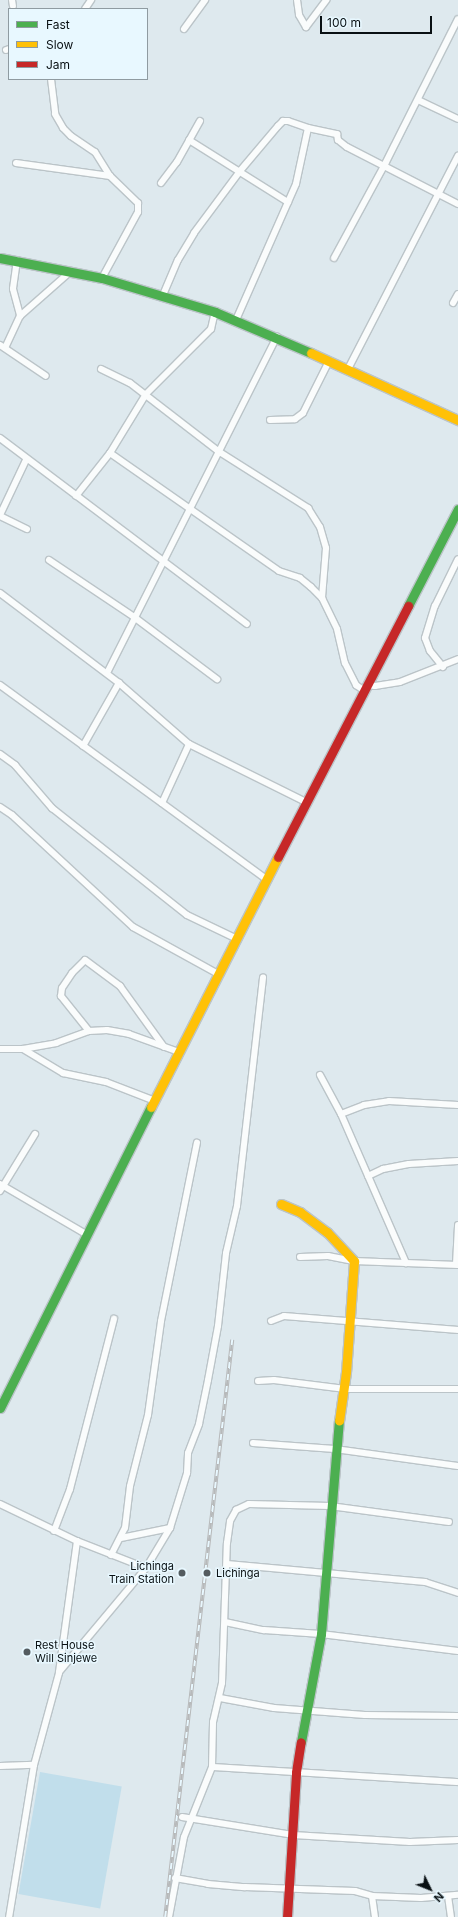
<!DOCTYPE html>
<style>
body{margin:0}
#map{position:relative;width:458px;height:1917px;overflow:hidden;background:#dee9ee;font-family:Inter,sans-serif}
div>[style]{position:absolute}
[style*='--x']{left:calc(var(--x)*1px);top:calc(var(--y)*1px);width:calc(var(--w)*1px);rotate:calc(var(--a)*1deg)}
.green>*{inset:0;background:#c1deeb;transform-origin:0 0}
.roads{filter:drop-shadow(1px 0 #bbc4c8) drop-shadow(-1px 0 #bbc4c8) drop-shadow(0 1px #bbc4c8) drop-shadow(0 -1px #bbc4c8)}
.street>*{height:6px;margin:-3px;padding:0 3px;transform-origin:3px;border-radius:3px;background:#fafcfc}
.fast>*{height:9px;margin:-4.5px;padding:0 4.5px;transform-origin:4.5px;border-radius:4.5px;background:#4caf50}
.slow>*{height:9px;margin:-4.5px;padding:0 4.5px;transform-origin:4.5px;border-radius:4.5px;background:#ffc107}
.jam>*{height:9px;margin:-4.5px;padding:0 4.5px;transform-origin:4.5px;border-radius:4.5px;background:#c62828}
.rail>*{height:3.5px;margin-top:-1.75px;transform-origin:0;background:repeating-linear-gradient(90deg,#e8f8ff 0 6px,#b7b9ba 0 12px);box-sizing:border-box;border-block:1px solid #b7b9ba}
.dots>*{width:11px;height:11px;translate:-50% -50%;box-sizing:border-box;border:2px solid #e8f8ff;border-radius:50%}
span{translate:-50% -50%;white-space:nowrap;text-align:center;line-height:1.15;-webkit-text-stroke:3px #e8f8ff;paint-order:stroke}
.poi-label{font-size:11px;color:#091013}
.right{translate:-100% -50%;text-align:right}
.left{translate:0 -50%;text-align:left}
.legend{position:absolute;left:8px;top:8px;width:140px;height:72px;box-sizing:border-box;background:#e8f8ff;border:1px solid #8f9ba1;margin:0;padding:5px 7px;list-style:none;font-size:12px;color:#091013}
.legend li{display:flex;align-items:center;gap:8px;height:20px}
.legend b{width:20px;border:1px solid #8f9ba1}
.north{position:absolute;left:410px;top:1869px;width:40px;height:40px;-webkit-text-stroke:3px #e8f8ff;paint-order:stroke;rotate:133deg;font-size:11px;font-weight:700;line-height:16px;text-align:center;color:#091013}
.north::after{content:'';display:block;margin:auto;width:14px;height:18px;background:#091013;clip-path:polygon(50% 0,100% 100%,50% 72%,0 100%)}
.scale{position:absolute;left:320px;top:16px;width:112px;height:18px;box-sizing:border-box;border:2px solid #091013;border-top:0;padding-left:5px;font-size:12px;line-height:14px;white-space:nowrap;color:#091013;-webkit-text-stroke:3px #e8f8ff;paint-order:stroke}
</style>
<div id="map">
<div class="green">
<i style="left:40px;top:1772px;width:83px;height:124px;rotate:10deg"></i>
</div>
<div class="roads">
<div class="street">
<i style="--x:12;--y:0;--w:6;--a:81"></i>
<i style="--x:297;--y:0;--w:15;--a:82"></i>
<i style="--x:299;--y:15;--w:14;--a:60"></i>
<i style="--x:306;--y:27;--w:34;--a:-53"></i>
<i style="--x:85;--y:9;--w:11;--a:-56"></i>
<i style="--x:184;--y:29;--w:36;--a:-54"></i>
<i style="--x:6;--y:50;--w:3;--a:-18"></i>
<i style="--x:51;--y:79;--w:35;--a:83"></i>
<i style="--x:55;--y:114;--w:16;--a:60"></i>
<i style="--x:63;--y:128;--w:11;--a:45"></i>
<i style="--x:71;--y:136;--w:29;--a:34"></i>
<i style="--x:95;--y:152;--w:28;--a:58"></i>
<i style="--x:418;--y:100;--w:44;--a:25.4"></i>
<i style="--x:308;--y:128;--w:30;--a:12"></i>
<i style="--x:337;--y:134;--w:6;--a:81"></i>
<i style="--x:338;--y:140;--w:11;--a:38"></i>
<i style="--x:347;--y:147;--w:125;--a:27.2"></i>
<i style="--x:189;--y:140;--w:117;--a:32.1"></i>
<i style="--x:16;--y:163;--w:95;--a:7.9"></i>
<i style="--x:110;--y:176;--w:39;--a:44"></i>
<i style="--x:138;--y:203;--w:9;--a:90"></i>
<i style="--x:138;--y:212;--w:75;--a:118.6"></i>
<i style="--x:161;--y:183;--w:26;--a:-53"></i>
<i style="--x:177;--y:162;--w:47;--a:-60.7"></i>
<i style="--x:334;--y:258;--w:107;--a:-61.5"></i>
<i style="--x:385;--y:164;--w:162;--a:-63.3"></i>
<i style="--x:17;--y:260;--w:29;--a:98"></i>
<i style="--x:13;--y:289;--w:28;--a:75"></i>
<i style="--x:163;--y:295;--w:38;--a:-67"></i>
<i style="--x:178;--y:260;--w:31;--a:-59"></i>
<i style="--x:194;--y:233;--w:77;--a:-53.4"></i>
<i style="--x:240;--y:171;--w:59;--a:-49.8"></i>
<i style="--x:278;--y:126;--w:7;--a:-45"></i>
<i style="--x:283;--y:121;--w:5;--a:0"></i>
<i style="--x:288;--y:121;--w:21;--a:19"></i>
<i style="--x:308;--y:128;--w:57;--a:102.1"></i>
<i style="--x:296;--y:184;--w:149;--a:113.8"></i>
<i style="--x:453;--y:303;--w:10;--a:-61"></i>
<i style="--x:0;--y:345;--w:55;--a:34"></i>
<i style="--x:5;--y:348;--w:35;--a:-65"></i>
<i style="--x:20;--y:316;--w:68;--a:-41.4"></i>
<i style="--x:101;--y:369;--w:32;--a:26"></i>
<i style="--x:130;--y:383;--w:111;--a:37.7"></i>
<i style="--x:218;--y:451;--w:107;--a:32.3"></i>
<i style="--x:308;--y:508;--w:22;--a:58"></i>
<i style="--x:320;--y:527;--w:22;--a:74"></i>
<i style="--x:326;--y:548;--w:50;--a:94.6"></i>
<i style="--x:348;--y:369;--w:240;--a:-62.7"></i>
<i style="--x:270;--y:420;--w:25;--a:-2"></i>
<i style="--x:295;--y:419;--w:10;--a:-37"></i>
<i style="--x:303;--y:413;--w:58;--a:-63.4"></i>
<i style="--x:0;--y:438;--w:309;--a:37"></i>
<i style="--x:110;--y:453;--w:206;--a:34.9"></i>
<i style="--x:279;--y:571;--w:22;--a:18"></i>
<i style="--x:300;--y:578;--w:14;--a:39"></i>
<i style="--x:311;--y:587;--w:16;--a:45"></i>
<i style="--x:322;--y:598;--w:34;--a:64"></i>
<i style="--x:337;--y:629;--w:35;--a:77"></i>
<i style="--x:345;--y:663;--w:25;--a:63"></i>
<i style="--x:356;--y:685;--w:11;--a:34"></i>
<i style="--x:76;--y:496;--w:55;--a:-51.7"></i>
<i style="--x:110;--y:453;--w:69;--a:-58.6"></i>
<i style="--x:146;--y:394;--w:92;--a:-45"></i>
<i style="--x:211;--y:329;--w:17;--a:-77"></i>
<i style="--x:0;--y:515;--w:61;--a:-64.7"></i>
<i style="--x:0;--y:516;--w:30;--a:26"></i>
<i style="--x:49;--y:560;--w:102;--a:33.8"></i>
<i style="--x:134;--y:617;--w:104;--a:36.8"></i>
<i style="--x:0;--y:593;--w:149;--a:37.1"></i>
<i style="--x:119;--y:683;--w:93;--a:41.1"></i>
<i style="--x:189;--y:744;--w:131;--a:26.4"></i>
<i style="--x:443;--y:667;--w:21;--a:-129"></i>
<i style="--x:430;--y:651;--w:14;--a:-111"></i>
<i style="--x:425;--y:638;--w:34;--a:-73"></i>
<i style="--x:435;--y:606;--w:52;--a:-63.9"></i>
<i style="--x:107;--y:673;--w:377;--a:-63.2"></i>
<i style="--x:0;--y:685;--w:331;--a:36.1"></i>
<i style="--x:368;--y:685;--w:7;--a:8"></i>
<i style="--x:375;--y:686;--w:25;--a:-9"></i>
<i style="--x:400;--y:682;--w:62;--a:-21.6"></i>
<i style="--x:83;--y:746;--w:73;--a:-60.3"></i>
<i style="--x:0;--y:754;--w:19;--a:36"></i>
<i style="--x:15;--y:765;--w:57;--a:49.3"></i>
<i style="--x:52;--y:808;--w:172;--a:38.4"></i>
<i style="--x:187;--y:915;--w:55;--a:25.6"></i>
<i style="--x:162;--y:803;--w:65;--a:-65.4"></i>
<i style="--x:0;--y:807;--w:14;--a:34"></i>
<i style="--x:12;--y:815;--w:165;--a:42.8"></i>
<i style="--x:133;--y:927;--w:97;--a:28.9"></i>
<i style="--x:89;--y:1031;--w:45;--a:-128.7"></i>
<i style="--x:61;--y:996;--w:8;--a:-83"></i>
<i style="--x:62;--y:988;--w:18;--a:-56"></i>
<i style="--x:72;--y:973;--w:18;--a:-45"></i>
<i style="--x:85;--y:960;--w:44;--a:36.6"></i>
<i style="--x:120;--y:986;--w:75;--a:54.2"></i>
<i style="--x:0;--y:1049;--w:23;--a:0"></i>
<i style="--x:23;--y:1049;--w:34;--a:-10"></i>
<i style="--x:56;--y:1043;--w:35;--a:-20"></i>
<i style="--x:89;--y:1031;--w:18;--a:-3"></i>
<i style="--x:107;--y:1030;--w:22;--a:10"></i>
<i style="--x:129;--y:1034;--w:53;--a:19.8"></i>
<i style="--x:23;--y:1049;--w:47;--a:31"></i>
<i style="--x:63;--y:1073;--w:44;--a:11.8"></i>
<i style="--x:106;--y:1082;--w:53;--a:21.2"></i>
<i style="--x:320;--y:1075;--w:44;--a:61.7"></i>
<i style="--x:341;--y:1114;--w:163;--a:66.4"></i>
<i style="--x:341;--y:1114;--w:25;--a:-21"></i>
<i style="--x:364;--y:1105;--w:25;--a:-9"></i>
<i style="--x:389;--y:1101;--w:69;--a:3.3"></i>
<i style="--x:368;--y:1176;--w:17;--a:-25"></i>
<i style="--x:383;--y:1169;--w:26;--a:-11"></i>
<i style="--x:409;--y:1164;--w:49;--a:-3.5"></i>
<i style="--x:0;--y:1184;--w:99;--a:30.2"></i>
<i style="--x:0;--y:1191;--w:67;--a:-58.4"></i>
<i style="--x:300;--y:1257;--w:28;--a:-2"></i>
<i style="--x:328;--y:1256;--w:26;--a:11"></i>
<i style="--x:354;--y:1261;--w:104;--a:2.2"></i>
<i style="--x:456;--y:1264;--w:39;--a:-87"></i>
<i style="--x:271;--y:1321;--w:14;--a:-21"></i>
<i style="--x:284;--y:1316;--w:175;--a:4.6"></i>
<i style="--x:258;--y:1381;--w:16;--a:-4"></i>
<i style="--x:274;--y:1380;--w:72;--a:7.2"></i>
<i style="--x:345;--y:1389;--w:113;--a:0"></i>
<i style="--x:253;--y:1443;--w:82;--a:4.2"></i>
<i style="--x:335;--y:1449;--w:124;--a:7.9"></i>
<i style="--x:0;--y:1504;--w:85;--a:25.7"></i>
<i style="--x:77;--y:1541;--w:133;--a:97.8"></i>
<i style="--x:59;--y:1673;--w:95;--a:105.2"></i>
<i style="--x:34;--y:1765;--w:154;--a:99.3"></i>
<i style="--x:54;--y:1531;--w:45;--a:-69.1"></i>
<i style="--x:70;--y:1489;--w:176;--a:-75.5"></i>
<i style="--x:121;--y:1538;--w:50;--a:-11.5"></i>
<i style="--x:170;--y:1528;--w:58;--a:-72.8"></i>
<i style="--x:187;--y:1473;--w:20;--a:-87"></i>
<i style="--x:188;--y:1453;--w:31;--a:-69"></i>
<i style="--x:199;--y:1424;--w:45;--a:-78.4"></i>
<i style="--x:208;--y:1380;--w:55;--a:-79.5"></i>
<i style="--x:218;--y:1326;--w:73;--a:-83.7"></i>
<i style="--x:226;--y:1253;--w:48;--a:-76.8"></i>
<i style="--x:237;--y:1206;--w:230;--a:-83.5"></i>
<i style="--x:77;--y:1541;--w:74;--a:21.4"></i>
<i style="--x:111;--y:1555;--w:30;--a:-63"></i>
<i style="--x:125;--y:1528;--w:42;--a:-83.2"></i>
<i style="--x:130;--y:1486;--w:73;--a:-75.8"></i>
<i style="--x:148;--y:1415;--w:95;--a:-82.1"></i>
<i style="--x:161;--y:1321;--w:182;--a:-78.6"></i>
<i style="--x:227;--y:1564;--w:199;--a:5.2"></i>
<i style="--x:425;--y:1582;--w:35;--a:18"></i>
<i style="--x:225;--y:1622;--w:40;--a:12"></i>
<i style="--x:264;--y:1630;--w:57;--a:4"></i>
<i style="--x:321;--y:1634;--w:138;--a:7.1"></i>
<i style="--x:59;--y:1672;--w:136;--a:-50.1"></i>
<i style="--x:146;--y:1568;--w:47;--a:-59"></i>
<i style="--x:220;--y:1698;--w:55;--a:10.5"></i>
<i style="--x:274;--y:1708;--w:91;--a:4.4"></i>
<i style="--x:365;--y:1715;--w:93;--a:0.6"></i>
<i style="--x:0;--y:1766;--w:34;--a:-2"></i>
<i style="--x:212;--y:1767;--w:246;--a:3.5"></i>
<i style="--x:182;--y:1817;--w:112;--a:9.2"></i>
<i style="--x:293;--y:1835;--w:117;--a:3.4"></i>
<i style="--x:410;--y:1842;--w:48;--a:-2.4"></i>
<i style="--x:175;--y:1878;--w:34;--a:10"></i>
<i style="--x:208;--y:1884;--w:37;--a:5"></i>
<i style="--x:245;--y:1887;--w:110;--a:2.1"></i>
<i style="--x:355;--y:1891;--w:18;--a:16"></i>
<i style="--x:372;--y:1896;--w:49;--a:2.3"></i>
<i style="--x:421;--y:1898;--w:37;--a:-5"></i>
<i style="--x:372;--y:1896;--w:21;--a:82"></i>
<i style="--x:448;--y:1896;--w:21;--a:82"></i>
<i style="--x:169;--y:1917;--w:81;--a:-79.4"></i>
<i style="--x:184;--y:1837;--w:75;--a:-68.2"></i>
<i style="--x:212;--y:1767;--w:45;--a:-88.7"></i>
<i style="--x:213;--y:1722;--w:40;--a:-77"></i>
<i style="--x:222;--y:1683;--w:140;--a:-88"></i>
<i style="--x:227;--y:1543;--w:22;--a:-82"></i>
<i style="--x:230;--y:1521;--w:13;--a:-61"></i>
<i style="--x:236;--y:1510;--w:14;--a:-25"></i>
<i style="--x:249;--y:1504;--w:81;--a:1.4"></i>
<i style="--x:330;--y:1506;--w:120;--a:7.7"></i>
</div>
<div class="fast">
<i style="--x:0;--y:258;--w:104;--a:11.1"></i>
<i style="--x:102;--y:278;--w:118;--a:16.7"></i>
<i style="--x:215;--y:312;--w:104;--a:23.1"></i>
<i style="--x:408;--y:606;--w:109;--a:-62.7"></i>
<i style="--x:0;--y:1408;--w:337;--a:-63.4"></i>
<i style="--x:301;--y:1742;--w:110;--a:-79.5"></i>
<i style="--x:321;--y:1634;--w:214;--a:-85.2"></i>
</div>
<div class="slow">
<i style="--x:311;--y:353;--w:162;--a:24.5"></i>
<i style="--x:151;--y:1107;--w:280;--a:-63.1"></i>
<i style="--x:281;--y:1204;--w:21;--a:23"></i>
<i style="--x:300;--y:1212;--w:34;--a:37"></i>
<i style="--x:327;--y:1232;--w:40;--a:47"></i>
<i style="--x:354;--y:1261;--w:111;--a:94.1"></i>
<i style="--x:346;--y:1372;--w:49;--a:98.1"></i>
</div>
<div class="jam">
<i style="--x:278;--y:857;--w:283;--a:-62.6"></i>
<i style="--x:287;--y:1917;--w:145;--a:-86.4"></i>
<i style="--x:296;--y:1772;--w:30;--a:-81"></i>
</div>
</div>
<div class="rail">
<i style="--x:165;--y:1917;--w:581;--a:-83.38"></i>
</div>
<div class="dots">
<i style="left:182px;top:1573px;background:#545c60"></i>
<i style="left:207px;top:1573px;background:#545c60"></i>
<i style="left:27px;top:1652px;background:#545c60"></i>
</div>
<div class="poi-label">
<span class="right" style="left:174px;top:1573px">Lichinga<br>Train Station</span>
<span class="left" style="left:216px;top:1573px">Lichinga</span>
<span class="left" style="left:35px;top:1652px">Rest House<br>Will Sinjewe</span>
</div>
<ul class="legend">
<li><b style="height:5px;background:#4caf50"></b>Fast</li>
<li><b style="height:5px;background:#ffc107"></b>Slow</li>
<li><b style="height:5px;background:#c62828"></b>Jam</li>
</ul>
<div class="north">N</div>
<div class="scale">100 m</div>
</div>
